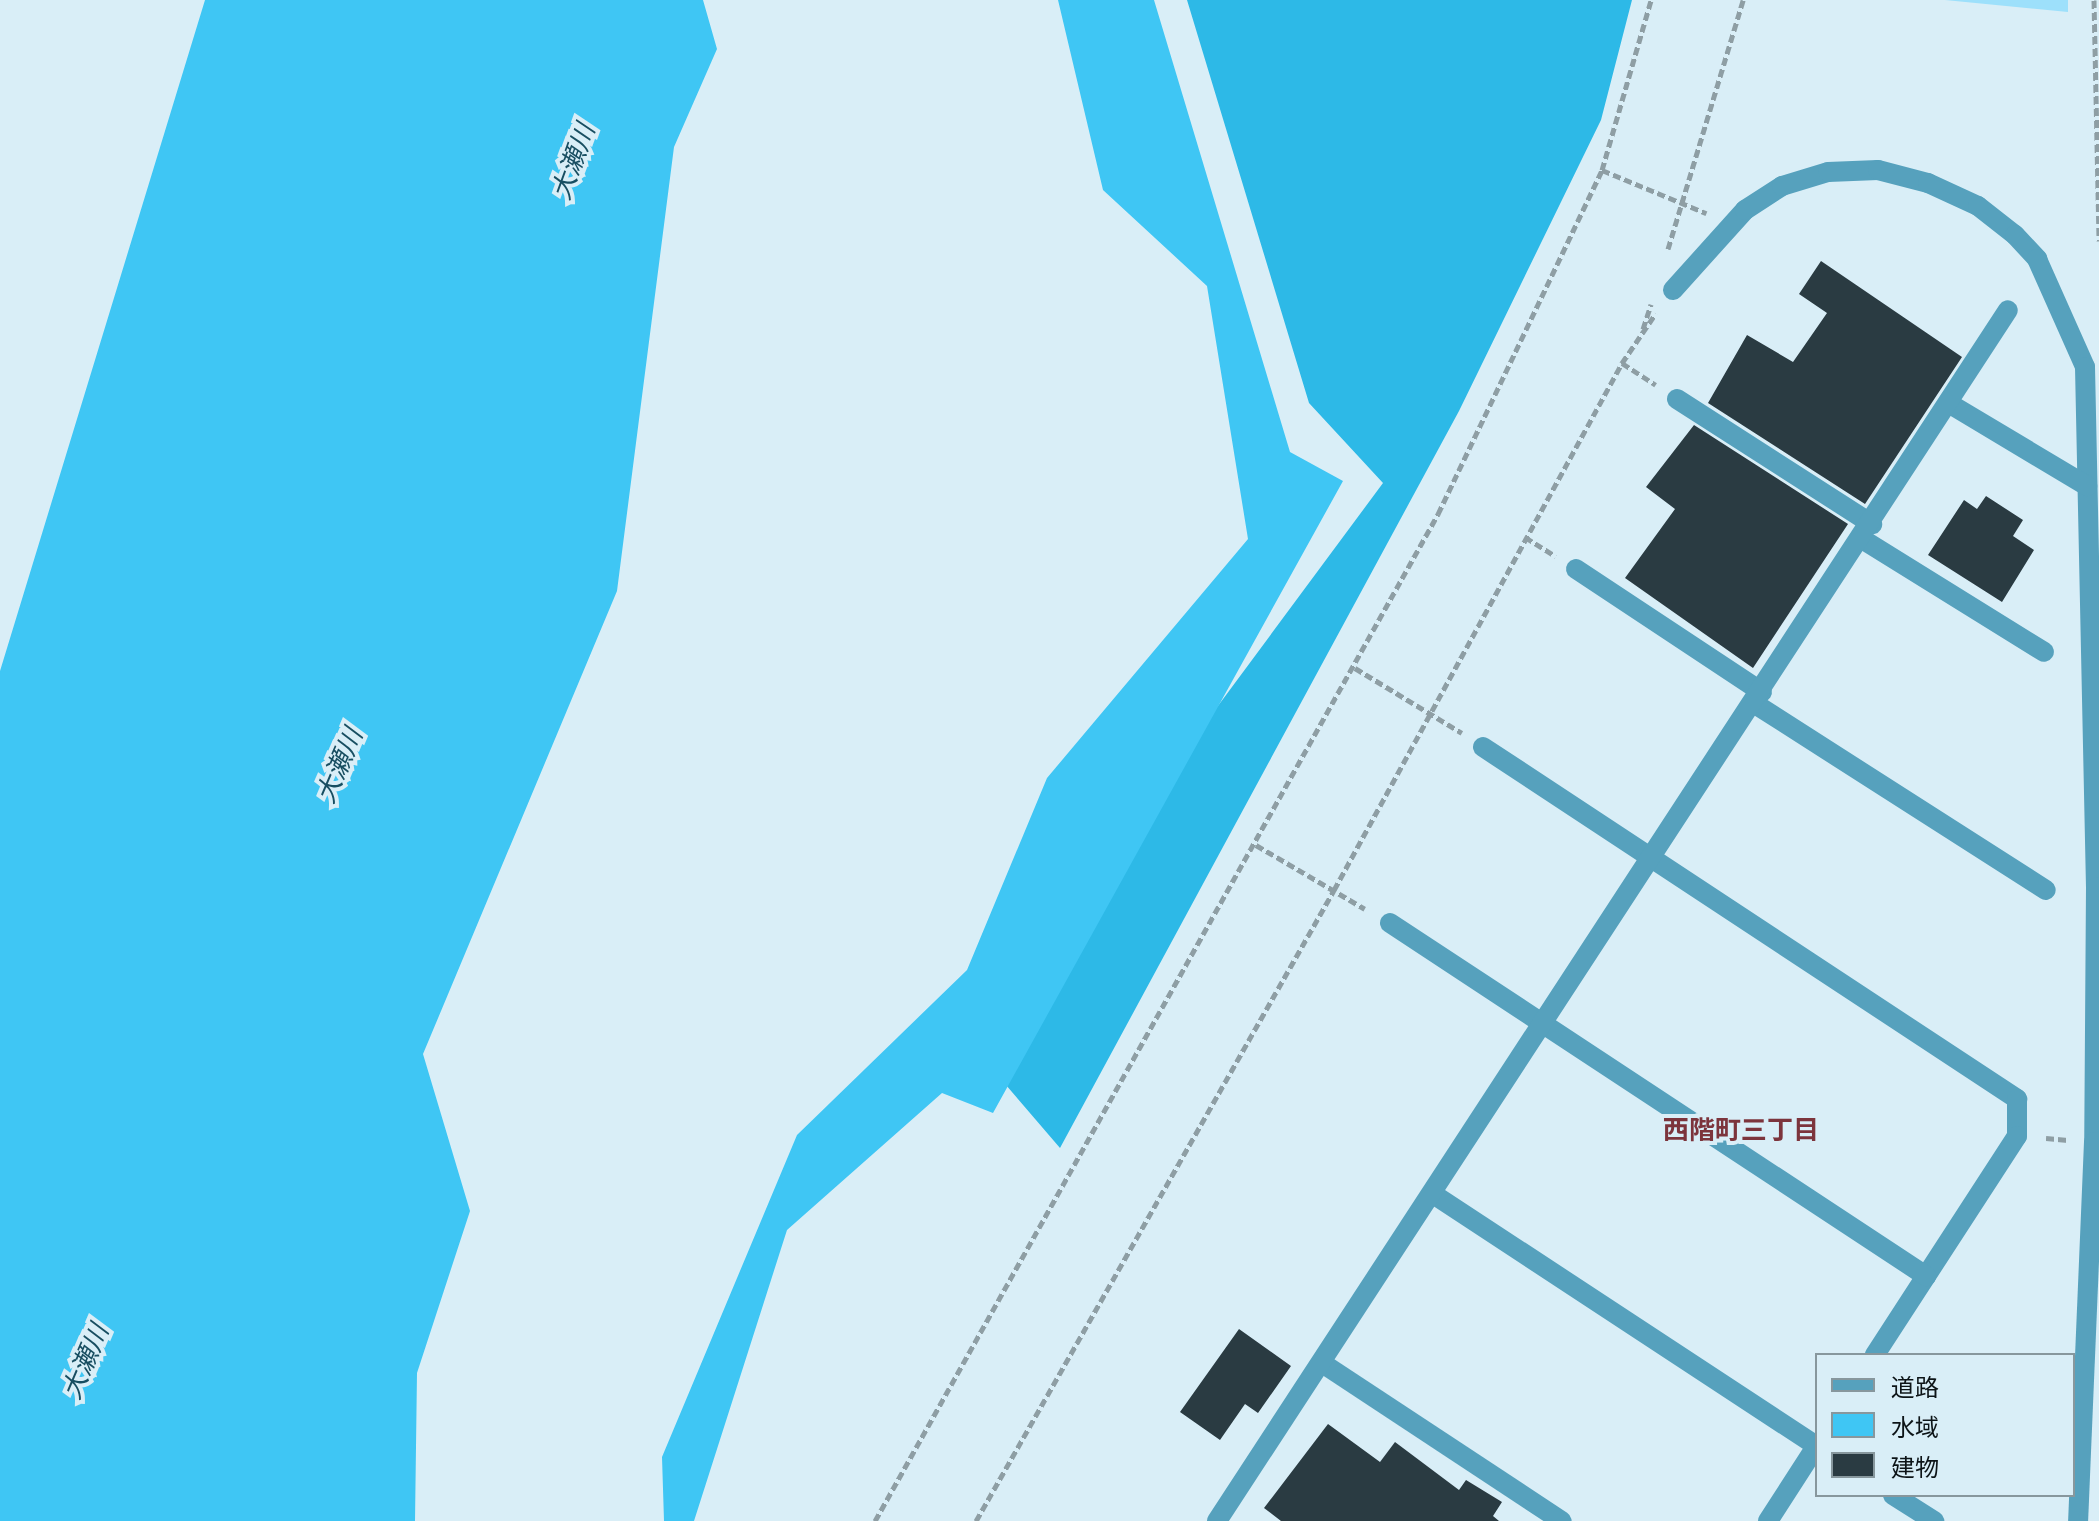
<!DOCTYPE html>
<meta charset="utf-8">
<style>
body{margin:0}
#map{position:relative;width:2099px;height:1521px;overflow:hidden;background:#d9eef7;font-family:"Roboto Condensed","Noto Sans JP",sans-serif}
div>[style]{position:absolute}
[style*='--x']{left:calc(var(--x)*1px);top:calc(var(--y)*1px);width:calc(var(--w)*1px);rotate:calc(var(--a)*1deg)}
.green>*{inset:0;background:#9de0fb}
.forest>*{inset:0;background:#2db9e7}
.water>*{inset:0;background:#3fc6f4}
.building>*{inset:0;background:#2a3b42}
.path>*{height:5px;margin-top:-2.5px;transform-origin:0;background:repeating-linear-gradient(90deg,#8e9ea4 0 8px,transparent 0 12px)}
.minor>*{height:20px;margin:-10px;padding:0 10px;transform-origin:10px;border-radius:10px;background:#56a1bd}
span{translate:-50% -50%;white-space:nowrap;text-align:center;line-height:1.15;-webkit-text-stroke:8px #d9eef7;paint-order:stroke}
.water-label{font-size:26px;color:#184e61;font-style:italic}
.neighbourhood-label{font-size:26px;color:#7c343c;font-weight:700}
.legend{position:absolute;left:1815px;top:1353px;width:260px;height:144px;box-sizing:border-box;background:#d9eef7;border:2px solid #87979d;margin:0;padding:10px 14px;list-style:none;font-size:24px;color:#0d1417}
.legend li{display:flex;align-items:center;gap:16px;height:40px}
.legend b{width:40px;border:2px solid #87979d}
</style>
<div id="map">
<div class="green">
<i style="clip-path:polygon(1945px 0,2068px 0,2068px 12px)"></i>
</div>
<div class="forest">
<i style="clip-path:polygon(1187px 0,1632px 0,1601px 120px,1459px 411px,1060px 1148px,969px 1042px,1383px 483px,1309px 403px)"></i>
</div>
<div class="water">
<i style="clip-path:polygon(205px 0,703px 0,717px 49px,674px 147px,617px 591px,423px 1054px,470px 1211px,417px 1373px,415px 1521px,0 1521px,0 671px)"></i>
<i style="clip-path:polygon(1058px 0,1154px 0,1290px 452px,1343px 481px,993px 1113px,942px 1093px,787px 1230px,694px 1521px,664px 1521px,662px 1457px,797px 1135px,967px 970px,1047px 778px,1248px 539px,1207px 286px,1103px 190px)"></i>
</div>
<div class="building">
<i style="clip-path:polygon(1821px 261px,1962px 357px,1865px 504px,1708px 403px,1747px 335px,1793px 362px,1827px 313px,1799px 294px)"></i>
<i style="clip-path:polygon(1694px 425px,1848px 524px,1753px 668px,1625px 578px,1675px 509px,1646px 487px)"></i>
<i style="clip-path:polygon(1986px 496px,2023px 520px,2013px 536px,2034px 550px,2002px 602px,1928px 555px,1964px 500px,1977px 509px)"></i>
<i style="clip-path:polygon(1239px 1329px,1291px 1366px,1258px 1413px,1245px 1404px,1220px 1440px,1180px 1412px)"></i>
<i style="clip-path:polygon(1328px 1424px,1380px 1462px,1395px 1442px,1459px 1490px,1466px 1480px,1502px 1502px,1493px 1516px,1499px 1521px,1281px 1521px,1264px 1508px)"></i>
</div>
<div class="path">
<i style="--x:2094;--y:0;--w:241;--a:88.8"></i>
<i style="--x:1602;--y:170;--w:113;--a:22.5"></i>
<i style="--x:1668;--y:249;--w:260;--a:-73.2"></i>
<i style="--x:1643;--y:329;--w:26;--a:-72"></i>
<i style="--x:1622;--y:363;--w:40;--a:32.9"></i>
<i style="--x:1525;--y:537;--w:36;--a:32"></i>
<i style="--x:1355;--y:668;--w:125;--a:31.3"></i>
<i style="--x:1256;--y:845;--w:126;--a:30.4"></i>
<i style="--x:2046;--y:1138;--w:22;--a:5"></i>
<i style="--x:875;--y:1521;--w:1154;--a:-60.79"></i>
<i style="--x:1438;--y:514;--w:381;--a:-64.5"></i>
<i style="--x:1602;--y:170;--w:177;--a:-73.9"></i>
<i style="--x:976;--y:1521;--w:725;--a:-60.43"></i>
<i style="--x:1334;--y:890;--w:601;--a:-61.34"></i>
<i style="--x:1622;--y:363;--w:60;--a:-55.8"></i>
</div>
<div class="minor">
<i style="--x:1673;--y:290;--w:108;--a:-48"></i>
<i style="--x:1745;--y:210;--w:44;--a:-33"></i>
<i style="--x:1782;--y:186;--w:48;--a:-16.9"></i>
<i style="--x:1828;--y:172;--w:50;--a:-2.3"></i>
<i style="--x:1878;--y:170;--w:52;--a:14.6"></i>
<i style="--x:1928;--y:183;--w:55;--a:24.7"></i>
<i style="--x:1978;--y:206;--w:47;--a:38.1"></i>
<i style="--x:2015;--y:235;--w:33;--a:47"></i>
<i style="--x:2037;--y:259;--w:118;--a:66"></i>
<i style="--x:2085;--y:367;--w:520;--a:88.79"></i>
<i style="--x:2096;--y:887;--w:255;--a:90.4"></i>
<i style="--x:2094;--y:1142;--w:379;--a:92.4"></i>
<i style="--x:1677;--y:399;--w:232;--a:32.7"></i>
<i style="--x:1950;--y:404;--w:160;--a:30.9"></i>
<i style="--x:1862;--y:539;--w:214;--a:31.8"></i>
<i style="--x:1576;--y:569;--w:223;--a:33.5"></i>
<i style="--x:1755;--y:704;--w:345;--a:32.6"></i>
<i style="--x:1483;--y:747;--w:640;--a:33.39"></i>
<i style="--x:2017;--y:1099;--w:37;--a:90"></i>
<i style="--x:2017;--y:1136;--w:261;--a:123"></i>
<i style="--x:1390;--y:923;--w:642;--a:33.37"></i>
<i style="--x:1433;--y:1194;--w:459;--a:33.3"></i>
<i style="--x:1322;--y:1363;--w:287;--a:33.4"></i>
<i style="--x:1893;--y:1495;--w:49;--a:32.4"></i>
<i style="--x:1217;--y:1521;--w:1446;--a:-56.85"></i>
<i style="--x:1768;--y:1521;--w:90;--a:-57.2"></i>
</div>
<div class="water-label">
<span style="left:574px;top:162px;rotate:-70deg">大瀬川</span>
<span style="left:340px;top:766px;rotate:-67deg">大瀬川</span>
<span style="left:86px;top:1362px;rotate:-67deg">大瀬川</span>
</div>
<div class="neighbourhood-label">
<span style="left:1741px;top:1131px">西階町三丁目</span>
</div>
<ul class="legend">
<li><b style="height:10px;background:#56a1bd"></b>道路</li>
<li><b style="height:22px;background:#3fc6f4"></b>水域</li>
<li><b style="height:22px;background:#2a3b42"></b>建物</li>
</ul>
</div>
